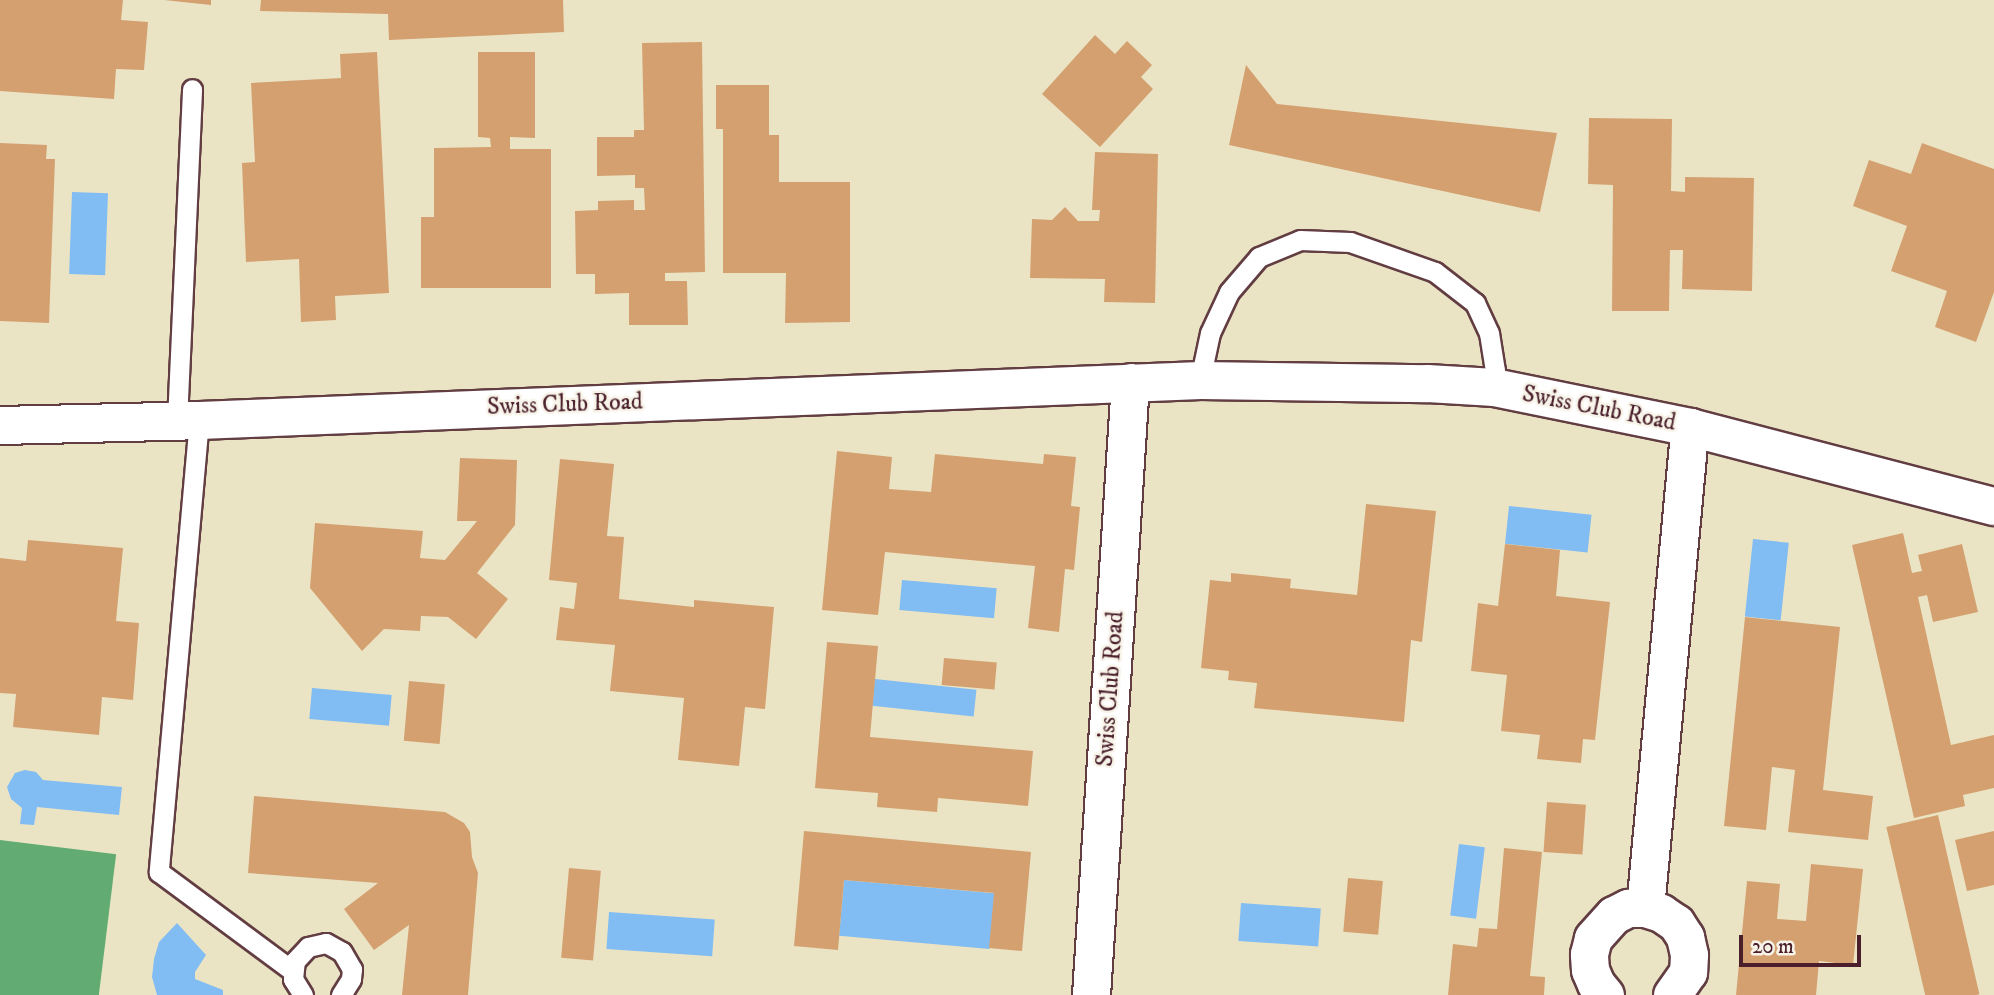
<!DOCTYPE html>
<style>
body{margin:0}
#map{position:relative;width:1994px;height:995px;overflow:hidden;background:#eae4c5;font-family:"IM FELL DW Pica",serif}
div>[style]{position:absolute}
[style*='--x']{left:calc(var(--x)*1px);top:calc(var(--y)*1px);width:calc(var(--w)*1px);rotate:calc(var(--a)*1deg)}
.forest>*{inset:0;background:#62ac74;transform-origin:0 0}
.water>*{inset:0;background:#81bcf3;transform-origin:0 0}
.building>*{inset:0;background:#d4a070;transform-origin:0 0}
.roads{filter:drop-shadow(2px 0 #623d42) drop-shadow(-2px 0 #623d42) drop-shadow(0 2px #623d42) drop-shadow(0 -2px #623d42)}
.service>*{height:19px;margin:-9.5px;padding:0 9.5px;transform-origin:9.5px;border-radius:9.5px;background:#fff}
.minor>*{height:37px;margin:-18.5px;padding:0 18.5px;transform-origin:18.5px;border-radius:18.5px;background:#fff}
span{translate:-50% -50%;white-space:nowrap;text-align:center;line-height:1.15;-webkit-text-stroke:5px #f7f3e8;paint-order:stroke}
.street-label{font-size:24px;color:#4a1f2b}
.scale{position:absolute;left:1739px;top:935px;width:122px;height:32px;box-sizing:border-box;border:4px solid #4a1f2b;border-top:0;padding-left:9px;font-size:21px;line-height:24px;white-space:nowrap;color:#4a1f2b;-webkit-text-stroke:5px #f7f3e8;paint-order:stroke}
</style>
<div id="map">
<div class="forest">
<i style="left:0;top:840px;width:117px;height:155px;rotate:7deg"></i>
</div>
<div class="water">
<i style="left:72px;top:192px;width:36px;height:82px;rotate:2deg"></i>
<i style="left:1509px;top:506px;width:83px;height:38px;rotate:6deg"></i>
<i style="left:1753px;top:539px;width:36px;height:78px;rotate:6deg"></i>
<i style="left:902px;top:580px;width:95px;height:30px;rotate:5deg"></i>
<i style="left:875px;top:679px;width:102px;height:27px;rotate:6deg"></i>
<i style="left:312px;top:688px;width:80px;height:31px;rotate:5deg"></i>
<i style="clip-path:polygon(25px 770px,36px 772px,43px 780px,122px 787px,119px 815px,37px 807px,34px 825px,20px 824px,22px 808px,11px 799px,7px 787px,15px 773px)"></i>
<i style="left:1459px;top:844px;width:26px;height:72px;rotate:7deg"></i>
<i style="left:844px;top:880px;width:151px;height:56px;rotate:5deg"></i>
<i style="left:1241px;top:903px;width:80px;height:38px;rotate:4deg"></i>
<i style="left:609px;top:912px;width:106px;height:37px;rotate:4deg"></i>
<i style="clip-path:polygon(177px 923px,206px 955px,195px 972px,195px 979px,223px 990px,223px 995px,157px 995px,152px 977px,154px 959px,159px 942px)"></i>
</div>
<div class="building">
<i style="clip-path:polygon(0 0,123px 0,121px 20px,148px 22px,144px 70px,116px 69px,114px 99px,0 91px)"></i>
<i style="clip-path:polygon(164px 0,211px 0,211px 5px)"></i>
<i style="clip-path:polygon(261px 0,563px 0,564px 32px,389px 40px,388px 14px,260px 11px)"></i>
<i style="clip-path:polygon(1095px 35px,1115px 54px,1127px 41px,1152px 65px,1141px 77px,1153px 89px,1100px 147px,1042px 94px)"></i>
<i style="clip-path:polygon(702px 42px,705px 272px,665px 273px,665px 281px,687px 281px,688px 325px,629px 325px,629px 293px,595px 294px,595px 274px,576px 274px,575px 211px,598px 210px,598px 201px,634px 200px,634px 210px,645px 210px,644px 188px,635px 188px,635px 175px,597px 176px,597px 137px,634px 137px,634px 130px,644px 130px,642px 43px)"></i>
<i style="clip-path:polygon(377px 52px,389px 293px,335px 296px,336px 320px,301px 322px,299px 259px,246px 262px,242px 163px,255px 162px,251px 83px,341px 78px,340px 54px)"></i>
<i style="clip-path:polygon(478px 52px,535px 52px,535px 138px,510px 137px,510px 149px,551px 149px,551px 288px,421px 288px,421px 217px,434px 217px,434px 148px,491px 147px,490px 138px,478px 137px)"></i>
<i style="clip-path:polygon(1246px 65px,1277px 104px,1557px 133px,1540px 212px,1229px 145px)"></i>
<i style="clip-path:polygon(716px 85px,769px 85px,769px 135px,779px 135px,779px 182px,850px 182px,850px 322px,785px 323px,786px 273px,723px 273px,723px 129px,716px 129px)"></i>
<i style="clip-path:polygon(1589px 118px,1672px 119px,1671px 191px,1685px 192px,1685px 177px,1754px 178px,1752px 291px,1682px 289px,1683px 250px,1670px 250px,1669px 311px,1612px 311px,1613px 185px,1588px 184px)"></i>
<i style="clip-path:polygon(0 143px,47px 145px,46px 159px,55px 159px,49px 323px,0 321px)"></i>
<i style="clip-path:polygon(1922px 143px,1994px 169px,1994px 292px,1976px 342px,1935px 327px,1947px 291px,1891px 271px,1907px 226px,1853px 206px,1869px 160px,1911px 174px)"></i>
<i style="clip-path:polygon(1095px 152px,1158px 154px,1155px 303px,1104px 302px,1105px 279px,1030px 278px,1032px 219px,1052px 220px,1065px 207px,1078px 221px,1099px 221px,1100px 210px,1092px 210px)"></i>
<i style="clip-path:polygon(837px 451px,892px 457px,889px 489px,931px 492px,935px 454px,1043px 464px,1044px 454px,1076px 457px,1071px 506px,1080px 507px,1074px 570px,1065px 569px,1059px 632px,1028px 628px,1035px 566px,885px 552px,878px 615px,822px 610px)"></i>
<i style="clip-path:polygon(460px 458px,517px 460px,515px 525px,477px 573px,508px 599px,476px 639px,448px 617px,421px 616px,420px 631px,384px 629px,362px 651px,310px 588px,315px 523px,423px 531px,420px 558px,445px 560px,477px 521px,457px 521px)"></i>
<i style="clip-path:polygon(560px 459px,614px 464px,607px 536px,624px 537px,619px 599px,694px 607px,694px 600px,774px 607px,765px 709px,745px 707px,739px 766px,678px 760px,684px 698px,610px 691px,615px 645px,556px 640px,560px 607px,574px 609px,577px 583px,549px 580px)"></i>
<i style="clip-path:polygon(1366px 504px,1436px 511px,1422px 642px,1411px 640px,1404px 722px,1254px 708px,1257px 683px,1228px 680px,1229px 671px,1201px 668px,1210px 580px,1231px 582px,1231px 573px,1291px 579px,1290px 588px,1357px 595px)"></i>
<i style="clip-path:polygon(1903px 533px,1912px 573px,1922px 571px,1918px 555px,1962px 544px,1978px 612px,1933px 622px,1927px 595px,1918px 597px,1951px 745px,1994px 735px,1994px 788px,1963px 795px,1965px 806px,1914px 818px,1852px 545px)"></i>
<i style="clip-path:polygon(28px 540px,123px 548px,116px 621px,139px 623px,133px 700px,102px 697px,99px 735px,13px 727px,16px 694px,0 693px,0 558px,26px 561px)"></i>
<i style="clip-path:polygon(1505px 544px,1560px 550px,1556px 596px,1610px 602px,1595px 740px,1583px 739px,1581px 763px,1537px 759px,1540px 735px,1501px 731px,1507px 675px,1471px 671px,1478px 603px,1498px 606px)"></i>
<i style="clip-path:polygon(1745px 617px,1840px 627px,1823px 790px,1873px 796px,1868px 840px,1788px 832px,1795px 770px,1772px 767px,1766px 830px,1724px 826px)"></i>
<i style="clip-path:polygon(827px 642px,878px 646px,870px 737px,1033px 751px,1028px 806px,938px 798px,937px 812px,877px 807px,878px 793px,815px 788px)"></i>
<i style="left:944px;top:658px;width:53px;height:27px;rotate:5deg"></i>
<i style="left:409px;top:681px;width:36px;height:60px;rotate:5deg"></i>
<i style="clip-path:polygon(254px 796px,445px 812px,464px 823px,470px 832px,472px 857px,478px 873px,468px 995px,402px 995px,409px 925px,374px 950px,344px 909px,378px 883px,248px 873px)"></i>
<i style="left:1547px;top:802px;width:39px;height:50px;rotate:4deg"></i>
<i style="left:1938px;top:815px;width:184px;height:53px;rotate:77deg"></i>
<i style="clip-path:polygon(804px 831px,1031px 852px,1022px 951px,989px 948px,994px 893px,844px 880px,838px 950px,794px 946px)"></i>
<i style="clip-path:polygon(1994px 831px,1994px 885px,1967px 891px,1955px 840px)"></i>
<i style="clip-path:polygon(1504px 848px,1542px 852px,1530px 976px,1545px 977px,1544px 995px,1448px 995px,1453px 944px,1477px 947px,1479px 928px,1497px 929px)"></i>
<i style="clip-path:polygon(1811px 864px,1863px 869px,1853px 965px,1819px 961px,1816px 995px,1736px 995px,1747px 881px,1780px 884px,1777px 919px,1806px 921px)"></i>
<i style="left:569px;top:868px;width:32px;height:90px;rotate:5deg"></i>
<i style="left:1348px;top:878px;width:35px;height:54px;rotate:5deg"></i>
</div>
<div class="roads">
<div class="service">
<i style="--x:1200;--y:380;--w:48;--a:-78"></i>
<i style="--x:1210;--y:333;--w:45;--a:-65.1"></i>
<i style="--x:1229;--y:292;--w:46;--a:-49.4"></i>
<i style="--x:1259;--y:257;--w:44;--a:-22.5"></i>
<i style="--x:1300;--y:240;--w:50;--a:2.3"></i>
<i style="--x:1350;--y:242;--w:90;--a:19.4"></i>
<i style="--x:1435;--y:272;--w:51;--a:37.8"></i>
<i style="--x:1475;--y:303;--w:33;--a:65"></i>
<i style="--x:1489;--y:333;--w:37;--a:81"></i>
<i style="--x:1495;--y:370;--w:17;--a:93"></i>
<i style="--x:199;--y:420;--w:454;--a:95.1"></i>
<i style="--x:159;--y:872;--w:167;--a:36.5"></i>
<i style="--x:177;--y:421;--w:332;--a:-87.4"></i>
<i style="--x:303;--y:995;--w:19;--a:-122"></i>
<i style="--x:293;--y:979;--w:18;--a:-84"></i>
<i style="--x:295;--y:961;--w:19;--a:-47"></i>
<i style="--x:308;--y:947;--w:18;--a:-13"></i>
<i style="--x:326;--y:943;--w:18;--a:29"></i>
<i style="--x:342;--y:952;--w:20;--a:60"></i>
<i style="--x:352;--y:969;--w:10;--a:96"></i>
<i style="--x:351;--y:979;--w:19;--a:122"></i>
</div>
<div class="minor">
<i style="--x:0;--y:425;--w:199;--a:-1.4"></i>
<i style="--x:199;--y:420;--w:1002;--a:-2.29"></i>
<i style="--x:1200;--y:380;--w:227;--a:0.8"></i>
<i style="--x:1427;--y:383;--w:67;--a:3.4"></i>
<i style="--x:1494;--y:387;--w:200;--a:11.5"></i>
<i style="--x:1690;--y:427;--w:314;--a:14.6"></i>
<i style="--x:1645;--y:908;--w:483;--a:-84.7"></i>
<i style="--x:1091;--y:995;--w:614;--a:-86.36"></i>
<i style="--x:1605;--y:995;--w:14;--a:-129"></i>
<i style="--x:1596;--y:984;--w:15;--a:-113"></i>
<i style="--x:1590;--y:970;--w:16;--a:-94"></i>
<i style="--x:1589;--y:954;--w:16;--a:-76"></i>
<i style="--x:1593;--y:938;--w:31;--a:-48"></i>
<i style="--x:1614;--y:915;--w:16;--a:-27"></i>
<i style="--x:1628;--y:908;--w:17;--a:0"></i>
<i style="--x:1645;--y:908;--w:17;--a:17"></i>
<i style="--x:1661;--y:913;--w:18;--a:34"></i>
<i style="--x:1676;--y:923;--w:17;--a:57"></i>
<i style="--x:1685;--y:937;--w:18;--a:77"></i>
<i style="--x:1689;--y:955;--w:17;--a:93"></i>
<i style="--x:1688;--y:972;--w:28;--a:125"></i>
</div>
</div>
<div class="street-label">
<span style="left:565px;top:405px;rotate:-2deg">Swiss Club Road</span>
<span style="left:1599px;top:409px;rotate:11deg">Swiss Club Road</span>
<span style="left:1111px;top:689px;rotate:-86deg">Swiss Club Road</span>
</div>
<div class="scale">20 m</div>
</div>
